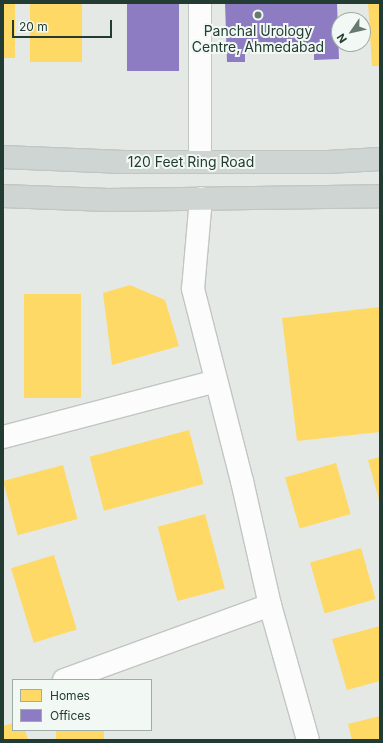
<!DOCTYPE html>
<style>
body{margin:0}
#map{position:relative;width:383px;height:743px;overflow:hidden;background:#e4e9e6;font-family:Inter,sans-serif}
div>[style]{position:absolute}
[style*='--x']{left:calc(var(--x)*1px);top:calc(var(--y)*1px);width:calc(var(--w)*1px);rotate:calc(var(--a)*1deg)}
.homes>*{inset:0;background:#ffd966;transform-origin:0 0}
.offices>*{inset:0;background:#8e7cc3;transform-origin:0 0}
.roads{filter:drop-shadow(1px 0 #c1c6c3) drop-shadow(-1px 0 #c1c6c3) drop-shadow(0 1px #c1c6c3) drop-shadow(0 -1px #c1c6c3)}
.street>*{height:22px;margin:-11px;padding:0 11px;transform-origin:11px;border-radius:11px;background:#fbfcfb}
.primary>*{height:22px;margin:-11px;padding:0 11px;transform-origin:11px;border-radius:11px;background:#ced5d2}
.dots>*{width:11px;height:11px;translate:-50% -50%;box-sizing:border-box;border:2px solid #f2f8f4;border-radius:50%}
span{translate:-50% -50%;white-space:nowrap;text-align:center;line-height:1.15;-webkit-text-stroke:4px #f2f8f4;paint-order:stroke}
.poi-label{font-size:14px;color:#233c33}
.street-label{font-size:14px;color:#233c33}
.frame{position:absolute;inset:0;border:4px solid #233c33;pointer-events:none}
.legend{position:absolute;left:12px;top:679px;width:140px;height:52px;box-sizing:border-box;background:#f2f8f4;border:1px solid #9fada7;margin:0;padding:5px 7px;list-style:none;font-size:12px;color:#233c33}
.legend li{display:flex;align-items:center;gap:8px;height:20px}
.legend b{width:20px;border:1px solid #9fada7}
.north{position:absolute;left:331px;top:12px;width:40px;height:40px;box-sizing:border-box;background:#f2f8f4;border:1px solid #9fada7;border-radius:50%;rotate:236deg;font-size:11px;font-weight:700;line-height:16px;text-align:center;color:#233c33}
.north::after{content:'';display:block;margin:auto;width:14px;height:18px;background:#677972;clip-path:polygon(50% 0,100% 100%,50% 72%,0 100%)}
.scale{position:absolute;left:12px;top:20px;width:100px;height:18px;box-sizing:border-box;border:2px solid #233c33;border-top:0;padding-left:5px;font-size:12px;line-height:14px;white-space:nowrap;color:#233c33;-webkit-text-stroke:3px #f2f8f4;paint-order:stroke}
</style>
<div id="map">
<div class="homes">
<i style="left:3px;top:3px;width:12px;height:55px"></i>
<i style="left:30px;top:3px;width:52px;height:59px"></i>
<i style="clip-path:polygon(368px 3px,380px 3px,380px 66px,372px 66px)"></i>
<i style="clip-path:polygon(130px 285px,165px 300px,179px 346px,112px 365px,103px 293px)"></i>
<i style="left:24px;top:294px;width:57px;height:104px"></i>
<i style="clip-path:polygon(380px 307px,380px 432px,297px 441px,282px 318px)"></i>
<i style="left:189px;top:430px;width:56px;height:103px;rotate:75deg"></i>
<i style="clip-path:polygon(380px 457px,380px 503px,368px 460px)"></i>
<i style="left:336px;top:463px;width:53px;height:53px;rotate:74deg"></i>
<i style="left:63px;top:465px;width:56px;height:62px;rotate:75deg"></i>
<i style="left:205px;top:514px;width:77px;height:49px;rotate:75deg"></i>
<i style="left:361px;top:548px;width:53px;height:53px;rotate:74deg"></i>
<i style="left:54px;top:555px;width:78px;height:45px;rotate:73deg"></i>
<i style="clip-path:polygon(380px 626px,380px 681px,347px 690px,332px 639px)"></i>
<i style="clip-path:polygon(380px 716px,380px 740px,352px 740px,348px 724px)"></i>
<i style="clip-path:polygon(13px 723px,13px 730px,25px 730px,28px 740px,3px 740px,3px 726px)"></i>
<i style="left:56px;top:730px;width:48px;height:10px"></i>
</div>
<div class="offices">
<i style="left:127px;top:3px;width:52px;height:68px"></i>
<i style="clip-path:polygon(225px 3px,337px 3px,339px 59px,314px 60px,314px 48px,245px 50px,245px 62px,227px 62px)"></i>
</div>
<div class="roads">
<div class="street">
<i style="--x:200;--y:3;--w:159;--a:90"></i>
<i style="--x:201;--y:198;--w:91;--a:95"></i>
<i style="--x:193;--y:289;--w:198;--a:75.7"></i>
<i style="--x:242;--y:481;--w:127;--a:77.3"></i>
<i style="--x:270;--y:605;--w:140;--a:74.3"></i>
<i style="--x:3;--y:437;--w:220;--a:-14.7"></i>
<i style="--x:64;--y:680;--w:219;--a:-20"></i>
</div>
<div class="primary">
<i style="--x:3;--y:157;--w:121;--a:2.4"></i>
<i style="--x:124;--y:162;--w:204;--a:0"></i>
<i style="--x:328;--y:162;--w:52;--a:-3.3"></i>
<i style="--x:3;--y:196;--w:105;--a:2.2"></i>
<i style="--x:108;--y:200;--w:272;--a:-0.8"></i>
</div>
</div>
<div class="dots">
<i style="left:258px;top:15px;background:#677972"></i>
</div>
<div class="poi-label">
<span style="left:258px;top:39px">Panchal Urology<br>Centre, Ahmedabad</span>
</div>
<div class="street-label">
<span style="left:191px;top:162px">120 Feet Ring Road</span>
</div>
<div class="frame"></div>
<ul class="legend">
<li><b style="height:11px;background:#ffd966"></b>Homes</li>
<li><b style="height:11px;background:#8e7cc3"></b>Offices</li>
</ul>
<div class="north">N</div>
<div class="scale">20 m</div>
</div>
